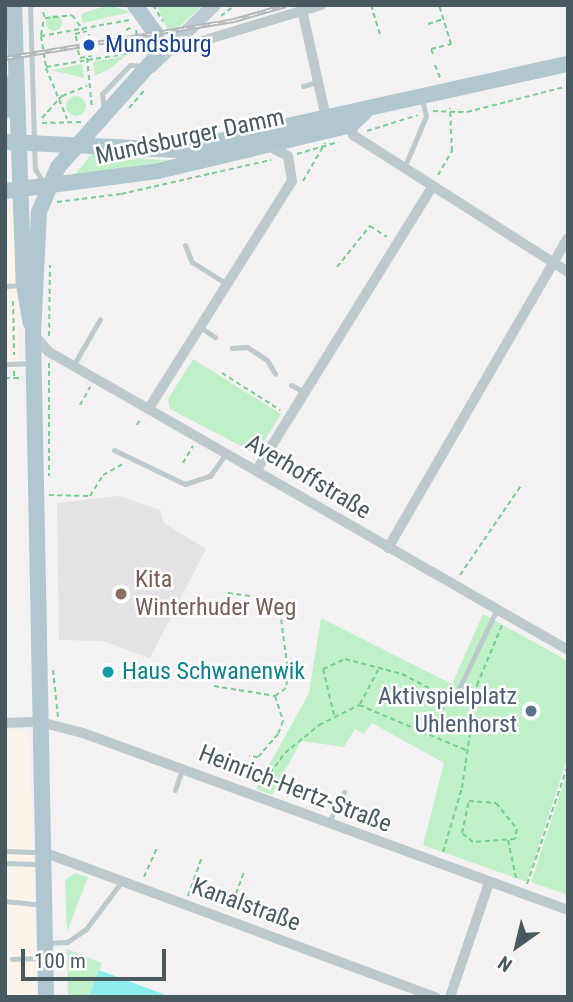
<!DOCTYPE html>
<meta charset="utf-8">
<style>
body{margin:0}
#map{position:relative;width:573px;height:1002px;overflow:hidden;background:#f3f1f1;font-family:"Roboto Condensed",sans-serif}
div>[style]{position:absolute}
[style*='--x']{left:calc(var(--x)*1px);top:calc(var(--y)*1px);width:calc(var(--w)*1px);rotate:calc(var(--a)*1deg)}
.commercial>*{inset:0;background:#fcf4eb}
.education>*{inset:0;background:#e4e2e4}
.green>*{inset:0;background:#c0f0c8}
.round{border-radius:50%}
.water>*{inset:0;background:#8dedec}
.path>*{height:2px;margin-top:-1px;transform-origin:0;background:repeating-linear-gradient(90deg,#78ce90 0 5px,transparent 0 8.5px)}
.lane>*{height:5px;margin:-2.5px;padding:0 2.5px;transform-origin:2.5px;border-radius:2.5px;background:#bcc9cd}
.street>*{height:10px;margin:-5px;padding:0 5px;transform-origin:5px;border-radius:5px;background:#bcc9cd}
.secondary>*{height:14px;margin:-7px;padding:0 7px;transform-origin:7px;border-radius:7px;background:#bdccd2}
.primary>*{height:16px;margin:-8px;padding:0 8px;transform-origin:8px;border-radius:8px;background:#b1c7cf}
.rail>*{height:5px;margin-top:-2.5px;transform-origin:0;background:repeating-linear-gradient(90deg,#fff 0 8px,#b3b8bb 0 16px);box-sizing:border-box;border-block:2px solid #b3b8bb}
.dots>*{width:19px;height:19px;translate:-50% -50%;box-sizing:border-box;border:4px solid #fff;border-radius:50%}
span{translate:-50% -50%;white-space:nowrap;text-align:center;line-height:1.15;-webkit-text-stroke:5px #fff;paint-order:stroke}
.transit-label{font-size:24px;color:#164399}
.left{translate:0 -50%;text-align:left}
.street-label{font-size:24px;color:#48595f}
.education-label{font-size:24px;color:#785e54}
.culture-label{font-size:24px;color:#0d838f}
.service-label{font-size:24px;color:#4e5e75}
.right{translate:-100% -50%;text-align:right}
.frame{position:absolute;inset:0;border:7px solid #48595f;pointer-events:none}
.north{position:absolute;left:482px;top:911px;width:70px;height:70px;-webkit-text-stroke:5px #fff;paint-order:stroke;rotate:214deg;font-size:19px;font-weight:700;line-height:28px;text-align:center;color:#48595f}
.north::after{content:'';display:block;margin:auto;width:24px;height:32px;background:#48595f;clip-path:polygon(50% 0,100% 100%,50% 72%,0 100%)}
.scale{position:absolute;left:21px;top:949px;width:145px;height:32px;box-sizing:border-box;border:4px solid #48595f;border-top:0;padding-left:9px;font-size:21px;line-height:24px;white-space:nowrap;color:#48595f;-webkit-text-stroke:5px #fff;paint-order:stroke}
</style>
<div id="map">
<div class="commercial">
<i style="clip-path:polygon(5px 209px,16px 215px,19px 369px,5px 370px)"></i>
<i style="clip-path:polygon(5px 730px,29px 730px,36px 997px,5px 997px)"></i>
</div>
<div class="education">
<i style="clip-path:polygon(119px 496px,160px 510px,164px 523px,206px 549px,150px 658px,102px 641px,59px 640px,57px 503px)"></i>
</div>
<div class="green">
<i style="clip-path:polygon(108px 5px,131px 12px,83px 23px,81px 14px)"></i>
<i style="clip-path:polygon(157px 5px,203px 5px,170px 35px)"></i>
<i class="round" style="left:46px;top:15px;width:16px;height:16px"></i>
<i style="clip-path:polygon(125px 56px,111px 68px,95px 76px,93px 62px)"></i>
<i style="clip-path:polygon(82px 64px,84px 78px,51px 70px)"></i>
<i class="round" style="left:66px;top:96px;width:20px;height:20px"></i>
<i style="clip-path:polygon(92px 154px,126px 158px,170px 160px,72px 178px)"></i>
<i style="clip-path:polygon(193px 359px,281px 414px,256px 454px,170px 409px,168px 399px)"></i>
<i style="clip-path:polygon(483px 614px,568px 661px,568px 756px,527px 882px,423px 845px,444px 763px,372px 723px,364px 734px,355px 729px,344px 747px,301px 741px,272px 795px,256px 789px,309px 693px,321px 618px,452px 684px)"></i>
<i style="clip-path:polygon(568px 770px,568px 895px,531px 882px)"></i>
<i style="clip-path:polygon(75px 873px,88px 877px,67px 932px,65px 880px)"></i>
<i style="clip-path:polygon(67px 949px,102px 963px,89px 997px,68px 997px)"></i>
</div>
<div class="water">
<i style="clip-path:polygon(99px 970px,171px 997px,89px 997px)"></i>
</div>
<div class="path">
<i style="--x:153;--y:5;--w:19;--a:58"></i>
<i style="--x:371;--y:5;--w:34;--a:73"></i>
<i style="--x:43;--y:12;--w:6;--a:72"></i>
<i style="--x:45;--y:18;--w:27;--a:-6"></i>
<i style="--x:72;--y:15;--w:19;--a:54"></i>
<i style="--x:221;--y:16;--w:18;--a:-38"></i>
<i style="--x:129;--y:20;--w:89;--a:169.7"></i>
<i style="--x:41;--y:36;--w:31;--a:81"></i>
<i style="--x:46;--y:67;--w:92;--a:-9.4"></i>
<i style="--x:137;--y:52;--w:24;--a:-92"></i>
<i style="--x:428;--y:24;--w:16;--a:-18"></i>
<i style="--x:126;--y:30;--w:9;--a:-27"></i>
<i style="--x:89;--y:34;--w:7;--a:82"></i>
<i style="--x:41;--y:35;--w:17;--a:-80"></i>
<i style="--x:77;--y:41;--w:7;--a:-106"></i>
<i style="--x:75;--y:34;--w:12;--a:-14"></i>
<i style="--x:86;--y:44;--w:3;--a:0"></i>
<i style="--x:129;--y:44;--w:11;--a:0"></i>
<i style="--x:91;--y:45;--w:8;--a:83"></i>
<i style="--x:78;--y:50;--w:8;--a:76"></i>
<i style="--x:80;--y:58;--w:12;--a:-9"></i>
<i style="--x:433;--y:54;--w:5;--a:-112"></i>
<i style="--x:431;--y:49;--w:21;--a:-14"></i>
<i style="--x:451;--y:44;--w:41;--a:-107.1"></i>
<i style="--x:87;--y:58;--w:50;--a:84.3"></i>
<i style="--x:435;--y:65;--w:16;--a:68"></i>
<i style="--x:46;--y:68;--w:55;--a:67.6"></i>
<i style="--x:129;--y:108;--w:23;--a:-49"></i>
<i style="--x:433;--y:111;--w:34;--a:2"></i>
<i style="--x:467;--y:112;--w:104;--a:-14.4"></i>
<i style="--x:42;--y:118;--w:30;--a:-48"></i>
<i style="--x:62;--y:96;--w:27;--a:-22"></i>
<i style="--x:42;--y:123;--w:40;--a:-1.4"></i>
<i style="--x:367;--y:131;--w:53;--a:-17.4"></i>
<i style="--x:297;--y:154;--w:43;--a:-16.3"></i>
<i style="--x:438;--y:175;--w:28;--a:-60"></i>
<i style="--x:452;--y:151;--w:43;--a:-92.7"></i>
<i style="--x:303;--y:181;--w:44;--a:-59.9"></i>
<i style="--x:57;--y:202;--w:64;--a:-7.1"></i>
<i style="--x:121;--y:194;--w:154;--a:-12.8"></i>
<i style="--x:337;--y:267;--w:53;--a:-51.2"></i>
<i style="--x:370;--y:226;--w:20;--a:33"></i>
<i style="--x:13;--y:301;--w:54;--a:88.9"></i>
<i style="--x:49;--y:336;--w:71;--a:-89.2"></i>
<i style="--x:49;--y:363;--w:113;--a:90"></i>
<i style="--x:14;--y:371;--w:7;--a:90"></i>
<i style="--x:222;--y:373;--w:69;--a:32.5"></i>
<i style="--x:5;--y:378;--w:17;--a:0"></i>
<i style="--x:80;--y:405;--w:21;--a:-61"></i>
<i style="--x:137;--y:425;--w:6;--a:-59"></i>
<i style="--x:183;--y:463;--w:20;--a:-60"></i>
<i style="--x:49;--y:495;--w:41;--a:1.4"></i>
<i style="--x:90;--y:496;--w:25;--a:-58"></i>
<i style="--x:103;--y:475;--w:23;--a:-29"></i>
<i style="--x:460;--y:575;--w:107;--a:-55.7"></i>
<i style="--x:228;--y:593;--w:44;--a:7.8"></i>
<i style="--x:272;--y:599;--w:14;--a:56"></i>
<i style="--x:280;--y:611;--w:62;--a:82.5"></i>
<i style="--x:288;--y:672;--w:16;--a:97"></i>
<i style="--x:286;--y:688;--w:14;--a:144"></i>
<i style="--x:53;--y:670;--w:47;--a:83.9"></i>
<i style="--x:214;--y:686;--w:62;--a:9.3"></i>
<i style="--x:275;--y:696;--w:26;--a:72"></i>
<i style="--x:283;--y:721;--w:14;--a:111"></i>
<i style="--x:278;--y:734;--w:30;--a:131"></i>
<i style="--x:258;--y:757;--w:9;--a:-174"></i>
<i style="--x:360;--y:704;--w:40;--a:-62"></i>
<i style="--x:334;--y:715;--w:47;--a:-103.4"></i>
<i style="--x:323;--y:669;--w:24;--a:-24"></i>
<i style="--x:345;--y:659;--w:59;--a:14.7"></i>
<i style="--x:402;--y:674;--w:52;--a:27.6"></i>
<i style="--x:431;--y:735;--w:37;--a:-66"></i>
<i style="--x:260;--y:787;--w:42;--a:-53.7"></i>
<i style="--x:285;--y:753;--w:44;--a:-39.5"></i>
<i style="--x:319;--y:725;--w:45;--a:-26.6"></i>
<i style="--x:359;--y:705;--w:118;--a:22.9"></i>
<i style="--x:469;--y:801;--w:27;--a:4"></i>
<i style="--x:496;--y:803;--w:33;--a:51"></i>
<i style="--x:517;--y:829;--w:10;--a:101"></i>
<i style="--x:515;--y:839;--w:42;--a:175.9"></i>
<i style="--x:473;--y:842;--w:14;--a:-141"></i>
<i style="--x:462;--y:833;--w:33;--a:-78"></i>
<i style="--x:508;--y:840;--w:40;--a:78"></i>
<i style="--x:443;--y:852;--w:67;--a:-73.5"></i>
<i style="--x:462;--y:788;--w:104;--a:-81.7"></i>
<i style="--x:477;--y:685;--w:65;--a:-67.4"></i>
<i style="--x:144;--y:877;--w:34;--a:-66"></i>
<i style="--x:527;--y:884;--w:126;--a:-71"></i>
<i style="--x:188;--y:896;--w:41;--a:-70.3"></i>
<i style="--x:230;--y:910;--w:40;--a:-69.8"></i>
</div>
<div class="lane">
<i style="--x:30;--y:5;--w:164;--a:88.3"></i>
<i style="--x:35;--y:169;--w:19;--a:58"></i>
<i style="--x:303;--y:86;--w:15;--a:-16"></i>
<i style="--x:104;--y:112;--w:18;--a:-96"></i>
<i style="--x:102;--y:94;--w:40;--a:-46"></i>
<i style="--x:130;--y:65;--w:13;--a:4"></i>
<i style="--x:404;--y:168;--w:56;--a:-67.1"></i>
<i style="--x:426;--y:116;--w:16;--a:-104"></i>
<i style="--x:185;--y:245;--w:18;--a:68"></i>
<i style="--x:192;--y:262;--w:41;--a:32.2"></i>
<i style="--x:5;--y:286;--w:18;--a:-3"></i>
<i style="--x:200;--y:327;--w:18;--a:34"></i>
<i style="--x:232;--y:348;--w:15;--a:-4"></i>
<i style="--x:247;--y:347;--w:24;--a:33"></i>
<i style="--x:267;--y:360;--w:16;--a:60"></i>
<i style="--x:5;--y:364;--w:25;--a:-2"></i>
<i style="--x:73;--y:366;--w:54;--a:-60.1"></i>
<i style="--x:291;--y:385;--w:15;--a:28"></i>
<i style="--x:114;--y:450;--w:79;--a:25.6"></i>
<i style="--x:185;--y:484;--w:26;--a:-18"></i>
<i style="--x:210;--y:476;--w:28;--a:-55"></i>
<i style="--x:454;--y:699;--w:100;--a:-64.5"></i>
<i style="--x:175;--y:790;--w:21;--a:-71"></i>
<i style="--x:328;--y:824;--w:36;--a:-63"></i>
<i style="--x:5;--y:851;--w:36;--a:2"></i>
<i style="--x:5;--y:863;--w:36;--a:2"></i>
<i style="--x:5;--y:901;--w:36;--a:6"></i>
<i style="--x:48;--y:943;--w:19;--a:-3"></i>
<i style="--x:67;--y:942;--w:23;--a:-34"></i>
<i style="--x:86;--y:929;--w:60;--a:-53.1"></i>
<i style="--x:12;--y:959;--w:30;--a:-2"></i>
</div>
<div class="street">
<i style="--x:301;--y:5;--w:116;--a:77.5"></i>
<i style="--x:169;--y:51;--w:159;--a:-16.8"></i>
<i style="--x:351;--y:125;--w:10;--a:79"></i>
<i style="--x:353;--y:135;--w:255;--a:32.5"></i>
<i style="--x:35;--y:336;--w:21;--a:49"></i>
<i style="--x:49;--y:352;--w:598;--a:29.86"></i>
<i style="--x:149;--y:408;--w:268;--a:-57.8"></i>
<i style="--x:292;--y:181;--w:25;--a:-99"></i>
<i style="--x:288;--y:156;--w:22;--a:-153"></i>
<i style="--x:256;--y:471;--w:334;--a:-58.2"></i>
<i style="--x:388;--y:548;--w:358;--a:-59.9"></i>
<i style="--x:5;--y:723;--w:35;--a:-2"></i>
<i style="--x:40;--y:722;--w:44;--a:14.3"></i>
<i style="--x:83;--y:733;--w:516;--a:20.05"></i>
<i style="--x:43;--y:852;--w:419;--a:20.3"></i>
<i style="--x:450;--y:997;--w:120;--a:-71.1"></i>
</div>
<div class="secondary">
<i style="--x:151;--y:66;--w:88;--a:-44.1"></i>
</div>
<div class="primary">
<i style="--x:14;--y:5;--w:280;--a:88"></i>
<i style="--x:24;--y:285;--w:39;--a:80"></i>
<i style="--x:5;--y:111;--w:34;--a:-73"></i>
<i style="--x:5;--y:142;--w:174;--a:2.6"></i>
<i style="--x:179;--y:150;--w:398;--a:-12.5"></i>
<i style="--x:5;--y:191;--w:154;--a:-7.4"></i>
<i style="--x:158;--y:171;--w:198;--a:-13.4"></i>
<i style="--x:351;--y:125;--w:18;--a:-43"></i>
<i style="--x:46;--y:997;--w:663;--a:-91.12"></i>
<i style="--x:33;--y:334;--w:122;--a:-87.2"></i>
<i style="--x:39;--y:212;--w:49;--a:-67.1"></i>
<i style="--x:58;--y:167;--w:147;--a:-48.3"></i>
<i style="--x:156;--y:57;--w:23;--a:-90"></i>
<i style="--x:156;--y:34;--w:36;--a:-126"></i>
</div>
<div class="rail">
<i style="--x:5;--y:58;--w:232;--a:-9.4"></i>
<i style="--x:234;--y:20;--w:54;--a:-16.1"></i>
</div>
<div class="dots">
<i style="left:89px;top:45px;background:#1a4fb4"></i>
<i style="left:121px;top:594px;background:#8d6e63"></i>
<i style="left:108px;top:672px;background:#0f9aa8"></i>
<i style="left:531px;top:711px;background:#5c6f8a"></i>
</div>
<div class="transit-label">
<span class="left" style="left:105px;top:45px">Mundsburg</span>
</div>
<div class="street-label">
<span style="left:190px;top:137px;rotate:-12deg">Mundsburger Damm</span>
<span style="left:308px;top:477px;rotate:31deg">Averhoffstraße</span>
<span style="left:295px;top:789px;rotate:21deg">Heinrich-Hertz-Straße</span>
<span style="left:246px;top:905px;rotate:20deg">Kanalstraße</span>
</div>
<div class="education-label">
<span class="left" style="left:135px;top:594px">Kita<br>Winterhuder Weg</span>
</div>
<div class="culture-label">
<span class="left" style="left:122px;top:672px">Haus Schwanenwik</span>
</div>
<div class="service-label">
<span class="right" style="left:517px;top:711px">Aktivspielplatz<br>Uhlenhorst</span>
</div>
<div class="frame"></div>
<div class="north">N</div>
<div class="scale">100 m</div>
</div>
